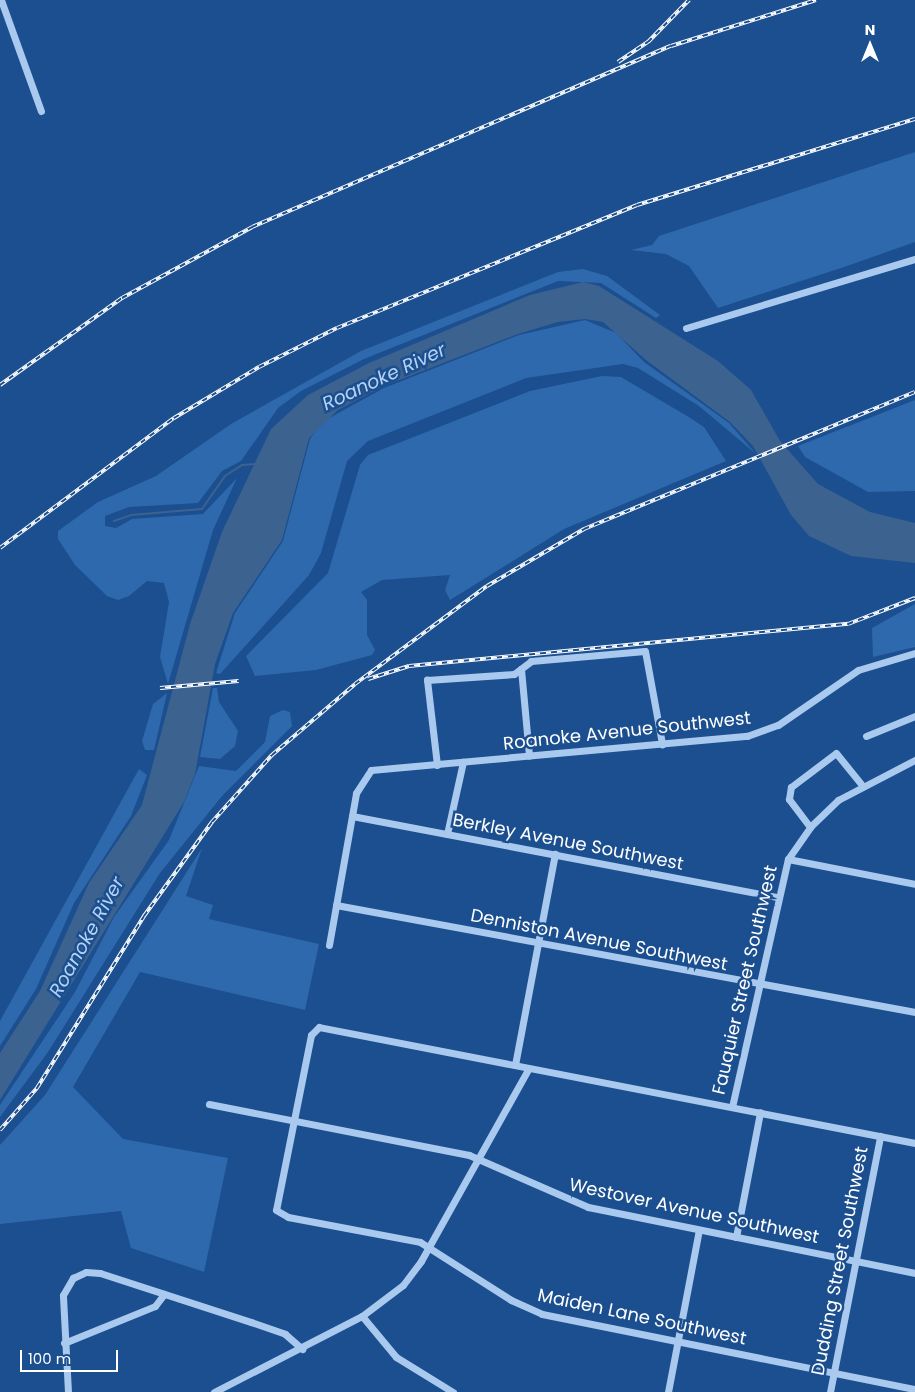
<!DOCTYPE html>
<style>
body{margin:0}
#map{position:relative;width:915px;height:1392px;overflow:hidden;background:#1b4f8f;font-family:Poppins,sans-serif}
div>[style]{position:absolute}
[style*='--x']{left:calc(var(--x)*1px);top:calc(var(--y)*1px);width:calc(var(--w)*1px);rotate:calc(var(--a)*1deg)}
.green>*{inset:0;background:#2e69ad}
.water>*{inset:0;background:#3c6290}
.stream>*{height:2px;margin:-1px;padding:0 1px;transform-origin:1px;border-radius:1px;background:#3c6290}
.minor>*{height:7px;margin:-3.5px;padding:0 3.5px;transform-origin:3.5px;border-radius:3.5px;background:#a9c9ee}
.rail>*{height:4px;margin-top:-2px;transform-origin:0;background:repeating-linear-gradient(90deg,#1b4f8f 0 5.5px,#fff 0 11px);box-sizing:border-box;border-block:1px solid #fff}
span{translate:-50% -50%;white-space:nowrap;text-align:center;line-height:1.15;-webkit-text-stroke:5px #1b4f8f;paint-order:stroke}
.street-label{font-size:18px;color:#fff}
.water-label{font-size:19px;color:#b5d3f5;font-style:italic}
.north{position:absolute;left:845px;top:20px;width:50px;height:50px;-webkit-text-stroke:4px #1b4f8f;paint-order:stroke;rotate:0deg;font-size:14px;font-weight:700;line-height:20px;text-align:center;color:#fff}
.north::after{content:'';display:block;margin:auto;width:18px;height:22px;background:#fff;clip-path:polygon(50% 0,100% 100%,50% 72%,0 100%)}
.scale{position:absolute;left:20px;top:1350px;width:98px;height:22px;box-sizing:border-box;border:2px solid #fff;border-top:0;padding-left:6px;font-size:15px;line-height:18px;white-space:nowrap;color:#fff;-webkit-text-stroke:4px #1b4f8f;paint-order:stroke}
</style>
<div id="map">
<div class="green">
<i style="clip-path:polygon(915px 152px,915px 242px,844px 267px,718px 308px,689px 266px,666px 254px,631px 250px,652px 245px,659px 236px)"></i>
<i style="clip-path:polygon(583px 269px,607px 276px,660px 315px,656px 318px,601px 283px,558px 281px,364px 359px,301px 391px,278px 408px,241px 461px,222px 471px,198px 503px,129px 507px,105px 516px,105px 526px,116px 528px,132px 519px,203px 514px,237px 478px,213px 530px,168px 684px,160px 657px,169px 602px,164px 583px,147px 581px,129px 596px,118px 600px,107px 596px,75px 565px,58px 539px,58px 531px,98px 502px,156px 476px,231px 424px,361px 351px,558px 272px)"></i>
<i style="clip-path:polygon(585px 320px,616px 333px,644px 362px,729px 423px,756px 454px,699px 406px,638px 368px,623px 364px,526px 378px,368px 441px,347px 461px,321px 553px,309px 575px,220px 674px,216px 673px,235px 613px,283px 541px,310px 439px,322px 422px,384px 388px,519px 335px)"></i>
<i style="clip-path:polygon(602px 376px,621px 377px,687px 416px,704px 427px,726px 461px,564px 529px,450px 600px,445px 590px,450px 575px,382px 580px,361px 592px,367px 600px,367px 635px,375px 650px,372px 655px,316px 670px,255px 676px,246px 656px,328px 573px,360px 465px,368px 455px,530px 391px)"></i>
<i style="clip-path:polygon(915px 400px,915px 491px,868px 492px,805px 457px,798px 446px)"></i>
<i style="clip-path:polygon(915px 604px,915px 647px,873px 657px,872px 628px)"></i>
<i style="clip-path:polygon(213px 688px,217px 688px,219px 702px,238px 731px,235px 746px,220px 759px,200px 757px)"></i>
<i style="clip-path:polygon(167px 693px,154px 750px,145px 750px,142px 741px,153px 704px)"></i>
<i style="clip-path:polygon(283px 710px,290px 712px,292px 726px,222px 796px,160px 873px,48px 1052px,0 1117px,0 1105px,75px 992px,114px 917px,169px 840px,199px 766px,236px 771px,265px 742px,270px 716px)"></i>
<i style="clip-path:polygon(139px 769px,147px 775px,131px 816px,74px 903px,36px 989px,0 1046px,0 1021px)"></i>
<i style="clip-path:polygon(202px 848px,186px 896px,213px 905px,209px 919px,319px 944px,305px 1010px,140px 972px,73px 1087px,123px 1139px,228px 1158px,204px 1272px,131px 1248px,121px 1211px,0 1224px,0 1145px,45px 1095px)"></i>
</div>
<div class="water">
<i style="clip-path:polygon(583px 282px,599px 286px,718px 361px,751px 390px,780px 441px,818px 484px,870px 512px,915px 523px,915px 563px,851px 556px,809px 536px,791px 515px,753px 446px,730px 422px,646px 360px,603px 322px,585px 319px,558px 322px,518px 334px,384px 386px,338px 410px,309px 438px,282px 540px,233px 613px,215px 664px,195px 774px,184px 802px,0 1100px,0 1053px,40px 991px,89px 883px,142px 805px,190px 624px,222px 532px,271px 429px,308px 395px,369px 363px,530px 295px)"></i>
</div>
<div class="stream">
<i style="--x:114;--y:521;--w:18;--a:-19"></i>
<i style="--x:131;--y:515;--w:71;--a:-4.8"></i>
<i style="--x:202;--y:509;--w:40;--a:-55.1"></i>
<i style="--x:225;--y:476;--w:20;--a:-33"></i>
<i style="--x:242;--y:465;--w:13;--a:-4"></i>
</div>
<div class="minor">
<i style="--x:1;--y:0;--w:118;--a:70.2"></i>
<i style="--x:686;--y:328;--w:239;--a:-16.8"></i>
<i style="--x:521;--y:669;--w:87;--a:84.7"></i>
<i style="--x:866;--y:736;--w:53;--a:-22.2"></i>
<i style="--x:437;--y:765;--w:86;--a:-96.7"></i>
<i style="--x:427;--y:680;--w:87;--a:-3.9"></i>
<i style="--x:514;--y:674;--w:21;--a:-37"></i>
<i style="--x:531;--y:661;--w:114;--a:-5"></i>
<i style="--x:645;--y:651;--w:95;--a:79.6"></i>
<i style="--x:352;--y:816;--w:433;--a:10.8"></i>
<i style="--x:810;--y:827;--w:35;--a:-127"></i>
<i style="--x:789;--y:799;--w:12;--a:-81"></i>
<i style="--x:791;--y:787;--w:56;--a:-37.1"></i>
<i style="--x:836;--y:753;--w:40;--a:51"></i>
<i style="--x:447;--y:834;--w:74;--a:-77.5"></i>
<i style="--x:788;--y:859;--w:129;--a:11.1"></i>
<i style="--x:336;--y:905;--w:589;--a:10.47"></i>
<i style="--x:329;--y:945;--w:154;--a:-79.9"></i>
<i style="--x:356;--y:793;--w:27;--a:-57"></i>
<i style="--x:371;--y:770;--w:378;--a:-5.2"></i>
<i style="--x:747;--y:736;--w:33;--a:-20"></i>
<i style="--x:778;--y:725;--w:97;--a:-34.5"></i>
<i style="--x:858;--y:670;--w:59;--a:-16.6"></i>
<i style="--x:515;--y:1065;--w:215;--a:-79.3"></i>
<i style="--x:209;--y:1104;--w:265;--a:11.1"></i>
<i style="--x:469;--y:1155;--w:130;--a:23.6"></i>
<i style="--x:588;--y:1207;--w:334;--a:11.4"></i>
<i style="--x:732;--y:1107;--w:254;--a:-77.3"></i>
<i style="--x:788;--y:859;--w:39;--a:-55"></i>
<i style="--x:810;--y:827;--w:39;--a:-44"></i>
<i style="--x:838;--y:800;--w:87;--a:-27.5"></i>
<i style="--x:915;--y:1143;--w:607;--a:-168.99"></i>
<i style="--x:319;--y:1027;--w:11;--a:135"></i>
<i style="--x:311;--y:1035;--w:178;--a:101.3"></i>
<i style="--x:276;--y:1210;--w:14;--a:30"></i>
<i style="--x:288;--y:1217;--w:134;--a:10.7"></i>
<i style="--x:420;--y:1242;--w:108;--a:32.5"></i>
<i style="--x:511;--y:1300;--w:34;--a:24"></i>
<i style="--x:542;--y:1314;--w:380;--a:11.4"></i>
<i style="--x:736;--y:1237;--w:127;--a:-79.1"></i>
<i style="--x:362;--y:1316;--w:53;--a:50.3"></i>
<i style="--x:396;--y:1357;--w:67;--a:31.6"></i>
<i style="--x:64;--y:1343;--w:98;--a:-22.1"></i>
<i style="--x:155;--y:1306;--w:15;--a:-53"></i>
<i style="--x:68;--y:1392;--w:97;--a:-93"></i>
<i style="--x:63;--y:1295;--w:20;--a:-60"></i>
<i style="--x:73;--y:1278;--w:14;--a:-25"></i>
<i style="--x:86;--y:1272;--w:14;--a:4"></i>
<i style="--x:100;--y:1273;--w:159;--a:18"></i>
<i style="--x:251;--y:1322;--w:36;--a:19"></i>
<i style="--x:285;--y:1334;--w:23;--a:41"></i>
<i style="--x:214;--y:1392;--w:166;--a:-27.2"></i>
<i style="--x:362;--y:1316;--w:51;--a:-37.1"></i>
<i style="--x:403;--y:1285;--w:30;--a:-53"></i>
<i style="--x:421;--y:1261;--w:221;--a:-60.8"></i>
<i style="--x:668;--y:1392;--w:165;--a:-79.2"></i>
<i style="--x:830;--y:1392;--w:261;--a:-78.9"></i>
</div>
<div class="rail">
<i style="--x:618;--y:62;--w:36;--a:-34"></i>
<i style="--x:648;--y:42;--w:59;--a:-45.7"></i>
<i style="--x:0;--y:385;--w:150;--a:-35.5"></i>
<i style="--x:122;--y:298;--w:148;--a:-28.6"></i>
<i style="--x:252;--y:227;--w:456;--a:-23.4"></i>
<i style="--x:671;--y:46;--w:152;--a:-17.6"></i>
<i style="--x:0;--y:548;--w:217;--a:-36.8"></i>
<i style="--x:174;--y:418;--w:99;--a:-31"></i>
<i style="--x:259;--y:367;--w:87;--a:-26.6"></i>
<i style="--x:337;--y:328;--w:324;--a:-22.3"></i>
<i style="--x:637;--y:205;--w:291;--a:-17.2"></i>
<i style="--x:368;--y:679;--w:43;--a:-17.6"></i>
<i style="--x:409;--y:666;--w:441;--a:-5.5"></i>
<i style="--x:848;--y:624;--w:72;--a:-21.2"></i>
<i style="--x:160;--y:688;--w:79;--a:-5.1"></i>
<i style="--x:0;--y:1130;--w:56;--a:-48.6"></i>
<i style="--x:37;--y:1088;--w:203;--a:-58.1"></i>
<i style="--x:144;--y:916;--w:116;--a:-54.1"></i>
<i style="--x:212;--y:822;--w:90;--a:-48.2"></i>
<i style="--x:272;--y:755;--w:109;--a:-40.5"></i>
<i style="--x:355;--y:684;--w:164;--a:-36.6"></i>
<i style="--x:487;--y:586;--w:113;--a:-30.4"></i>
<i style="--x:584;--y:529;--w:358;--a:-22.5"></i>
</div>
<div class="street-label">
<span style="left:627px;top:731px;rotate:-6deg">Roanoke Avenue Southwest</span>
<span style="left:568px;top:842px;rotate:11deg">Berkley Avenue Southwest</span>
<span style="left:599px;top:940px;rotate:11deg">Denniston Avenue Southwest</span>
<span style="left:745px;top:980px;rotate:-77deg">Fauquier Street Southwest</span>
<span style="left:694px;top:1211px;rotate:12deg">Westover Avenue Southwest</span>
<span style="left:840px;top:1261px;rotate:-79deg">Dudding Street Southwest</span>
<span style="left:642px;top:1317px;rotate:12deg">Maiden Lane Southwest</span>
</div>
<div class="water-label">
<span style="left:384px;top:377px;rotate:-25deg">Roanoke River</span>
<span style="left:87px;top:937px;rotate:-61deg">Roanoke River</span>
</div>
<div class="north">N</div>
<div class="scale">100 m</div>
</div>
